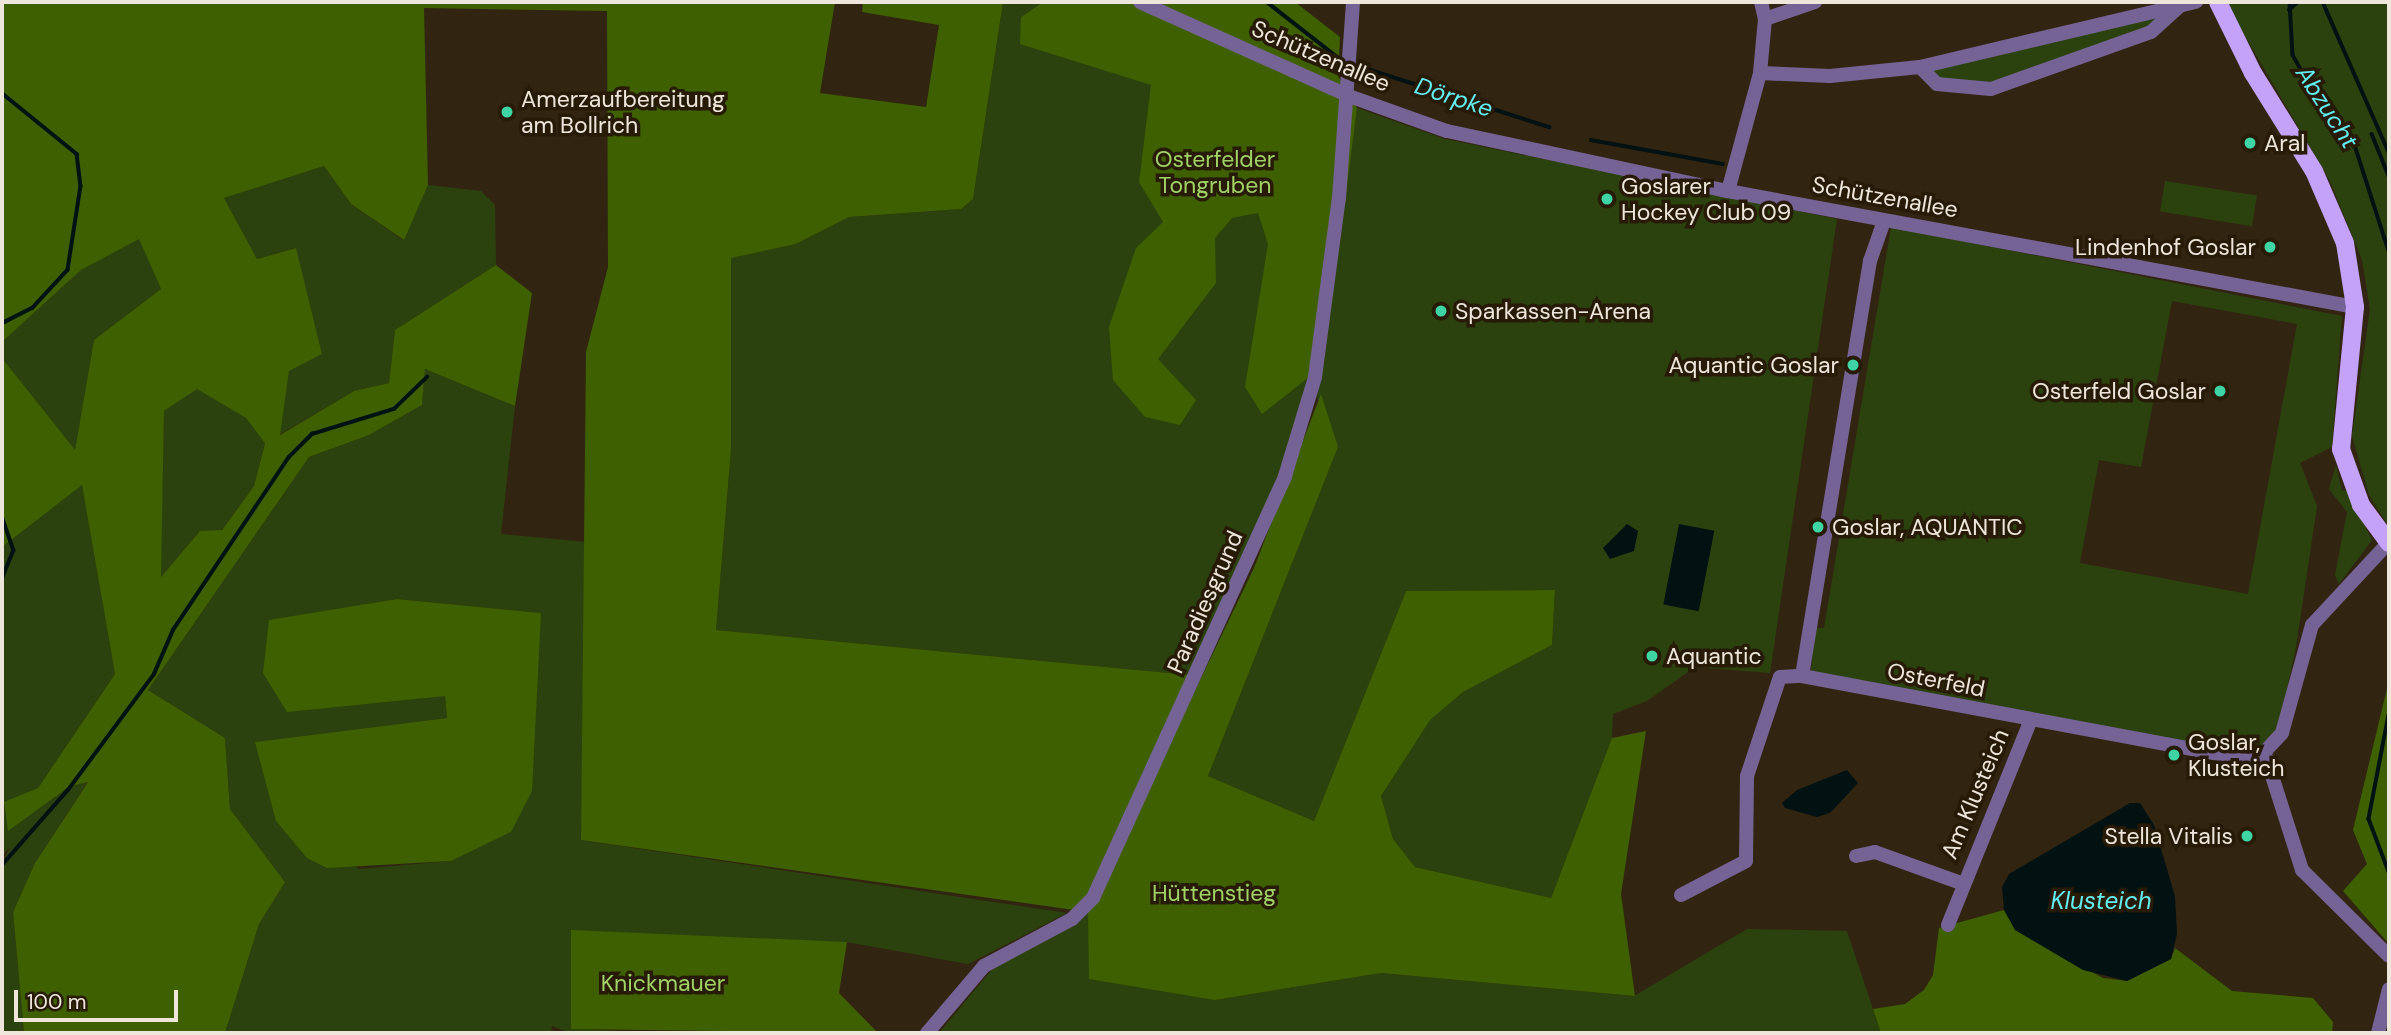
<!DOCTYPE html>
<meta charset="utf-8">
<style>
body{margin:0}
#map{position:relative;width:2391px;height:1035px;overflow:hidden;background:#312512;font-family:"DM Sans",sans-serif}
div>[style]{position:absolute}
[style*='--x']{left:calc(var(--x)*1px);top:calc(var(--y)*1px);width:calc(var(--w)*1px);rotate:calc(var(--a)*1deg)}
.green>*{inset:0;background:#2c420e;transform-origin:0 0}
.forest>*{inset:0;background:#3e6000}
.water>*{inset:0;background:#021213;transform-origin:0 0}
.stream>*{height:3.5px;margin:-1.75px;padding:0 1.75px;transform-origin:1.75px;border-radius:1.75px;background:#021213}
.minor>*{height:14px;margin:-7px;padding:0 7px;transform-origin:7px;border-radius:7px;background:#766395}
.primary>*{height:18px;margin:-9px;padding:0 9px;transform-origin:9px;border-radius:9px;background:#c3a2f7}
.dots>*{width:19px;height:19px;translate:-50% -50%;box-sizing:border-box;border:4px solid #271b08;border-radius:50%}
span{translate:-50% -50%;white-space:nowrap;text-align:center;line-height:1.15;-webkit-text-stroke:7px #271b08;paint-order:stroke}
.street-label{font-size:23px;color:#eee6da}
.poi-label{font-size:23px;color:#eee6da}
.left{translate:0 -50%;text-align:left}
.right{translate:-100% -50%;text-align:right}
.park-label{font-size:23px;color:#a1d265}
.water-label{font-size:24px;color:#63eef2;font-style:italic}
.frame{position:absolute;inset:0;border:4px solid #eee6da;pointer-events:none}
.scale{position:absolute;left:14px;top:990px;width:164px;height:32px;box-sizing:border-box;border:4px solid #eee6da;border-top:0;padding-left:9px;font-size:21px;line-height:24px;white-space:nowrap;color:#eee6da;-webkit-text-stroke:5px #271b08;paint-order:stroke}
</style>
<div id="map">
<div class="green">
<i style="clip-path:polygon(1003px 2px,1043px 2px,1021px 17px,1132px 58px,1345px 204px,1357px 108px,1445px 139px,1837px 219px,1770px 673px,1695px 667px,1647px 701px,1613px 714px,1612px 738px,1551px 898px,1415px 867px,1393px 839px,1381px 796px,1429px 720px,1463px 692px,1552px 645px,1555px 590px,1406px 591px,1314px 821px,1208px 776px,1338px 447px,1309px 378px,1280px 472px,1190px 675px,716px 630px,731px 450px,731px 257px,796px 244px,849px 217px,961px 209px,973px 199px)"></i>
<i style="clip-path:polygon(2225px 2px,2389px 2px,2389px 527px,2369px 495px,2352px 436px,2370px 309px,2362px 260px,2330px 181px)"></i>
<i style="clip-path:polygon(2181px 5px,2151px 32px,1991px 89px,1937px 84px,1920px 67px)"></i>
<i style="clip-path:polygon(324px 166px,351px 204px,403px 240px,428px 185px,481px 191px,495px 205px,496px 265px,395px 330px,389px 383px,354px 391px,279px 435px,289px 370px,322px 354px,295px 248px,257px 259px,224px 198px)"></i>
<i style="left:2165px;top:181px;width:93px;height:31px;rotate:9deg"></i>
<i style="clip-path:polygon(evenodd,1891px 227px,2342px 316px,2332px 447px,2300px 463px,2317px 506px,2296px 647px,2279px 727px,2257px 752px,2219px 750px,1811px 671px,1815px 628px,1824px 628px,1891px 227px,2172px 301px,2297px 324px,2248px 594px,2080px 563px,2099px 460px,2141px 467px,2172px 301px)"></i>
<i style="clip-path:polygon(139px 238px,161px 289px,94px 340px,75px 451px,2px 358px,2px 342px,81px 270px)"></i>
<i style="clip-path:polygon(evenodd,425px 369px,515px 406px,501px 534px,588px 542px,581px 840px,1067px 913px,968px 964px,847px 942px,571px 1028px,651px 1033px,571px 1033px,552px 1026px,551px 1033px,225px 1033px,259px 924px,285px 882px,230px 809px,225px 738px,148px 690px,309px 457px,369px 435px,422px 405px,425px 369px,397px 599px,541px 613px,511px 832px,451px 861px,358px 869px,255px 742px,447px 718px,445px 696px,269px 621px,397px 599px)"></i>
<i style="clip-path:polygon(197px 388px,246px 418px,265px 442px,254px 486px,221px 531px,200px 531px,160px 578px,164px 411px)"></i>
<i style="clip-path:polygon(2336px 465px,2342px 491px,2347px 490px,2372px 540px,2339px 584px,2335px 575px,2347px 512px,2329px 489px)"></i>
<i style="clip-path:polygon(82px 484px,115px 674px,38px 788px,4px 803px,8px 830px,70px 786px,88px 781px,35px 863px,13px 912px,24px 1033px,2px 1033px,2px 863px,10px 847px,2px 855px,2px 547px)"></i>
<i style="clip-path:polygon(1089px 911px,1215px 1000px,1381px 973px,1634px 996px,1747px 929px,1847px 931px,1881px 1033px,939px 1033px,994px 967px)"></i>
</div>
<div class="forest">
<i style="clip-path:polygon(evenodd,2px 2px,835px 2px,820px 93px,926px 107px,939px 25px,862px 12px,863px 2px,1003px 2px,973px 199px,961px 209px,849px 217px,796px 244px,731px 258px,731px 450px,716px 630px,1190px 675px,1099px 890px,1254px 568px,1321px 394px,1338px 447px,1208px 776px,1314px 821px,1406px 591px,1555px 590px,1552px 645px,1463px 692px,1430px 720px,1381px 796px,1393px 839px,1415px 867px,1551px 898px,1612px 738px,1646px 731px,1621px 894px,1635px 996px,1381px 973px,1215px 1000px,1089px 979px,1088px 912px,581px 840px,586px 352px,608px 267px,607px 11px,424px 8px,428px 185px,404px 240px,351px 204px,324px 166px,224px 198px,257px 259px,296px 248px,322px 354px,289px 371px,280px 435px,354px 391px,389px 383px,395px 330px,496px 265px,532px 293px,515px 406px,425px 369px,422px 405px,369px 435px,309px 457px,148px 690px,225px 738px,230px 809px,285px 882px,259px 924px,225px 1033px,24px 1033px,13px 912px,35px 863px,88px 782px,70px 786px,8px 831px,4px 802px,38px 788px,115px 674px,82px 485px,2px 547px,2px 358px,75px 450px,94px 340px,161px 289px,139px 239px,81px 270px,2px 342px,2px 2px,197px 389px,246px 418px,265px 443px,254px 486px,222px 530px,200px 531px,161px 577px,164px 411px,197px 389px)"></i>
<i style="clip-path:polygon(1043px 2px,1295px 2px,1340px 37px,1338px 76px,1357px 108px,1345px 204px,1309px 377px,1262px 414px,1245px 387px,1268px 244px,1258px 213px,1232px 218px,1215px 238px,1216px 283px,1158px 359px,1196px 400px,1180px 425px,1145px 417px,1113px 380px,1109px 327px,1136px 248px,1163px 222px,1139px 182px,1151px 85px,1020px 44px,1021px 17px)"></i>
<i style="clip-path:polygon(397px 599px,541px 613px,532px 791px,511px 832px,451px 861px,327px 868px,307px 858px,276px 821px,255px 742px,447px 718px,445px 696px,287px 712px,263px 673px,269px 620px)"></i>
<i style="clip-path:polygon(2389px 680px,2389px 944px,2343px 891px,2367px 864px,2353px 830px)"></i>
<i style="clip-path:polygon(2004px 910px,2016px 930px,2103px 978px,2127px 981px,2171px 959px,2175px 948px,2232px 991px,2313px 998px,2333px 1022px,2332px 1033px,1881px 1033px,1873px 1009px,1905px 1004px,1924px 990px,1933px 975px,1939px 928px)"></i>
<i style="clip-path:polygon(571px 930px,847px 942px,839px 993px,878px 1033px,571px 1029px)"></i>
</div>
<div class="water">
<i style="clip-path:polygon(1627px 524px,1638px 531px,1634px 551px,1610px 559px,1603px 548px)"></i>
<i style="left:1679px;top:524px;width:36px;height:82px;rotate:11deg"></i>
<i style="clip-path:polygon(1847px 770px,1858px 783px,1830px 813px,1817px 817px,1785px 808px,1782px 803px,1797px 790px)"></i>
<i style="clip-path:polygon(2130px 803px,2140px 803px,2154px 825px,2175px 896px,2177px 934px,2171px 959px,2127px 981px,2083px 970px,2015px 930px,2004px 910px,2002px 887px,2009px 874px)"></i>
</div>
<div class="stream">
<i style="--x:1267;--y:2;--w:93;--a:38"></i>
<i style="--x:2290;--y:2;--w:53;--a:86.8"></i>
<i style="--x:2293;--y:55;--w:57;--a:60.8"></i>
<i style="--x:2321;--y:105;--w:44;--a:45"></i>
<i style="--x:2352;--y:136;--w:121;--a:72.2"></i>
<i style="--x:2323;--y:2;--w:164;--a:66.3"></i>
<i style="--x:2289;--y:10;--w:12;--a:-42"></i>
<i style="--x:1358;--y:66;--w:201;--a:17.7"></i>
<i style="--x:2;--y:93;--w:97;--a:39.1"></i>
<i style="--x:77;--y:154;--w:32;--a:83"></i>
<i style="--x:81;--y:186;--w:85;--a:98.8"></i>
<i style="--x:68;--y:270;--w:52;--a:132.6"></i>
<i style="--x:33;--y:308;--w:35;--a:153"></i>
<i style="--x:2372;--y:134;--w:45;--a:68"></i>
<i style="--x:1591;--y:140;--w:134;--a:10.3"></i>
<i style="--x:2;--y:516;--w:36;--a:71"></i>
<i style="--x:14;--y:550;--w:31;--a:112"></i>
<i style="--x:2389;--y:715;--w:106;--a:100.9"></i>
<i style="--x:2369;--y:819;--w:57;--a:69.3"></i>
<i style="--x:2;--y:865;--w:100;--a:-48.7"></i>
<i style="--x:68;--y:790;--w:144;--a:-53.4"></i>
<i style="--x:154;--y:674;--w:48;--a:-66.6"></i>
<i style="--x:173;--y:630;--w:208;--a:-56.2"></i>
<i style="--x:289;--y:457;--w:33;--a:-45"></i>
<i style="--x:312;--y:434;--w:86;--a:-17"></i>
<i style="--x:394;--y:409;--w:46;--a:-44.1"></i>
</div>
<div class="minor">
<i style="--x:1140;--y:2;--w:229;--a:24.2"></i>
<i style="--x:1349;--y:96;--w:104;--a:19.7"></i>
<i style="--x:1447;--y:131;--w:287;--a:12.1"></i>
<i style="--x:1728;--y:191;--w:638;--a:10.48"></i>
<i style="--x:1761;--y:2;--w:17;--a:77"></i>
<i style="--x:1920;--y:67;--w:24;--a:45"></i>
<i style="--x:1937;--y:84;--w:54;--a:5.3"></i>
<i style="--x:1991;--y:89;--w:170;--a:-19.6"></i>
<i style="--x:2151;--y:32;--w:38;--a:-42"></i>
<i style="--x:1760;--y:73;--w:70;--a:2.5"></i>
<i style="--x:1830;--y:76;--w:90;--a:-5.7"></i>
<i style="--x:1920;--y:67;--w:284;--a:-13.3"></i>
<i style="--x:1728;--y:191;--w:122;--a:-74.8"></i>
<i style="--x:1760;--y:73;--w:54;--a:-84.7"></i>
<i style="--x:1765;--y:19;--w:53;--a:-18.8"></i>
<i style="--x:1802;--y:676;--w:421;--a:-80.7"></i>
<i style="--x:1870;--y:261;--w:42;--a:-70.7"></i>
<i style="--x:2266;--y:757;--w:119;--a:72.3"></i>
<i style="--x:2302;--y:870;--w:122;--a:44.7"></i>
<i style="--x:1856;--y:856;--w:19;--a:-12"></i>
<i style="--x:1875;--y:852;--w:91;--a:19.8"></i>
<i style="--x:1681;--y:895;--w:73;--a:-27.6"></i>
<i style="--x:1746;--y:861;--w:85;--a:-89.3"></i>
<i style="--x:1747;--y:776;--w:104;--a:-71.6"></i>
<i style="--x:1780;--y:677;--w:22;--a:-3"></i>
<i style="--x:1802;--y:676;--w:462;--a:10.6"></i>
<i style="--x:2256;--y:761;--w:38;--a:-47"></i>
<i style="--x:2282;--y:733;--w:112;--a:-74.5"></i>
<i style="--x:2312;--y:625;--w:113;--a:-47.1"></i>
<i style="--x:1948;--y:925;--w:219;--a:-68"></i>
<i style="--x:927;--y:1033;--w:88;--a:-49.6"></i>
<i style="--x:984;--y:966;--w:100;--a:-28.1"></i>
<i style="--x:1072;--y:919;--w:30;--a:-45"></i>
<i style="--x:1093;--y:898;--w:464;--a:-65.5"></i>
<i style="--x:1285;--y:476;--w:103;--a:-73.1"></i>
<i style="--x:1315;--y:377;--w:181;--a:-82.4"></i>
<i style="--x:1339;--y:198;--w:196;--a:-85.9"></i>
<i style="--x:2378;--y:1033;--w:45;--a:-76"></i>
</div>
<div class="primary">
<i style="--x:2218;--y:2;--w:79;--a:63.8"></i>
<i style="--x:2253;--y:73;--w:115;--a:58.1"></i>
<i style="--x:2314;--y:171;--w:78;--a:66.7"></i>
<i style="--x:2345;--y:243;--w:65;--a:81.1"></i>
<i style="--x:2355;--y:307;--w:143;--a:95.6"></i>
<i style="--x:2341;--y:449;--w:59;--a:70.3"></i>
<i style="--x:2361;--y:505;--w:47;--a:53.6"></i>
</div>
<div class="dots">
<i style="left:507px;top:112px;background:#3ed4a3"></i>
<i style="left:2250px;top:143px;background:#3ed4a3"></i>
<i style="left:1607px;top:199px;background:#3ed4a3"></i>
<i style="left:2270px;top:247px;background:#3ed4a3"></i>
<i style="left:1441px;top:311px;background:#3ed4a3"></i>
<i style="left:1853px;top:365px;background:#3ed4a3"></i>
<i style="left:2220px;top:391px;background:#3ed4a3"></i>
<i style="left:1818px;top:527px;background:#3ed4a3"></i>
<i style="left:1652px;top:656px;background:#3ed4a3"></i>
<i style="left:2174px;top:755px;background:#3ed4a3"></i>
<i style="left:2247px;top:836px;background:#3ed4a3"></i>
</div>
<div class="street-label">
<span style="left:1321px;top:56px;rotate:23deg">Schützenallee</span>
<span style="left:1885px;top:197px;rotate:10deg">Schützenallee</span>
<span style="left:1205px;top:602px;rotate:-66deg">Paradiesgrund</span>
<span style="left:1936px;top:680px;rotate:11deg">Osterfeld</span>
<span style="left:1975px;top:794px;rotate:-67deg">Am Klusteich</span>
</div>
<div class="poi-label">
<span class="left" style="left:521px;top:112px">Amerzaufbereitung<br>am Bollrich</span>
<span class="left" style="left:2264px;top:143px">Aral</span>
<span class="left" style="left:1621px;top:199px">Goslarer<br>Hockey Club 09</span>
<span class="right" style="left:2256px;top:247px">Lindenhof Goslar</span>
<span class="left" style="left:1455px;top:311px">Sparkassen-Arena</span>
<span class="right" style="left:1839px;top:365px">Aquantic Goslar</span>
<span class="right" style="left:2206px;top:391px">Osterfeld Goslar</span>
<span class="left" style="left:1832px;top:527px">Goslar, AQUANTIC</span>
<span class="left" style="left:1666px;top:656px">Aquantic</span>
<span class="left" style="left:2188px;top:755px">Goslar,<br>Klusteich</span>
<span class="right" style="left:2233px;top:836px">Stella Vitalis</span>
</div>
<div class="park-label">
<span style="left:1215px;top:172px">Osterfelder<br>Tongruben</span>
<span style="left:1214px;top:893px">Hüttenstieg</span>
<span style="left:663px;top:983px">Knickmauer</span>
</div>
<div class="water-label">
<span style="left:1454px;top:97px;rotate:18deg">Dörpke</span>
<span style="left:2327px;top:107px;rotate:57deg">Abzucht</span>
<span style="left:2101px;top:901px">Klusteich</span>
</div>
<div class="frame"></div>
<div class="scale">100 m</div>
</div>
